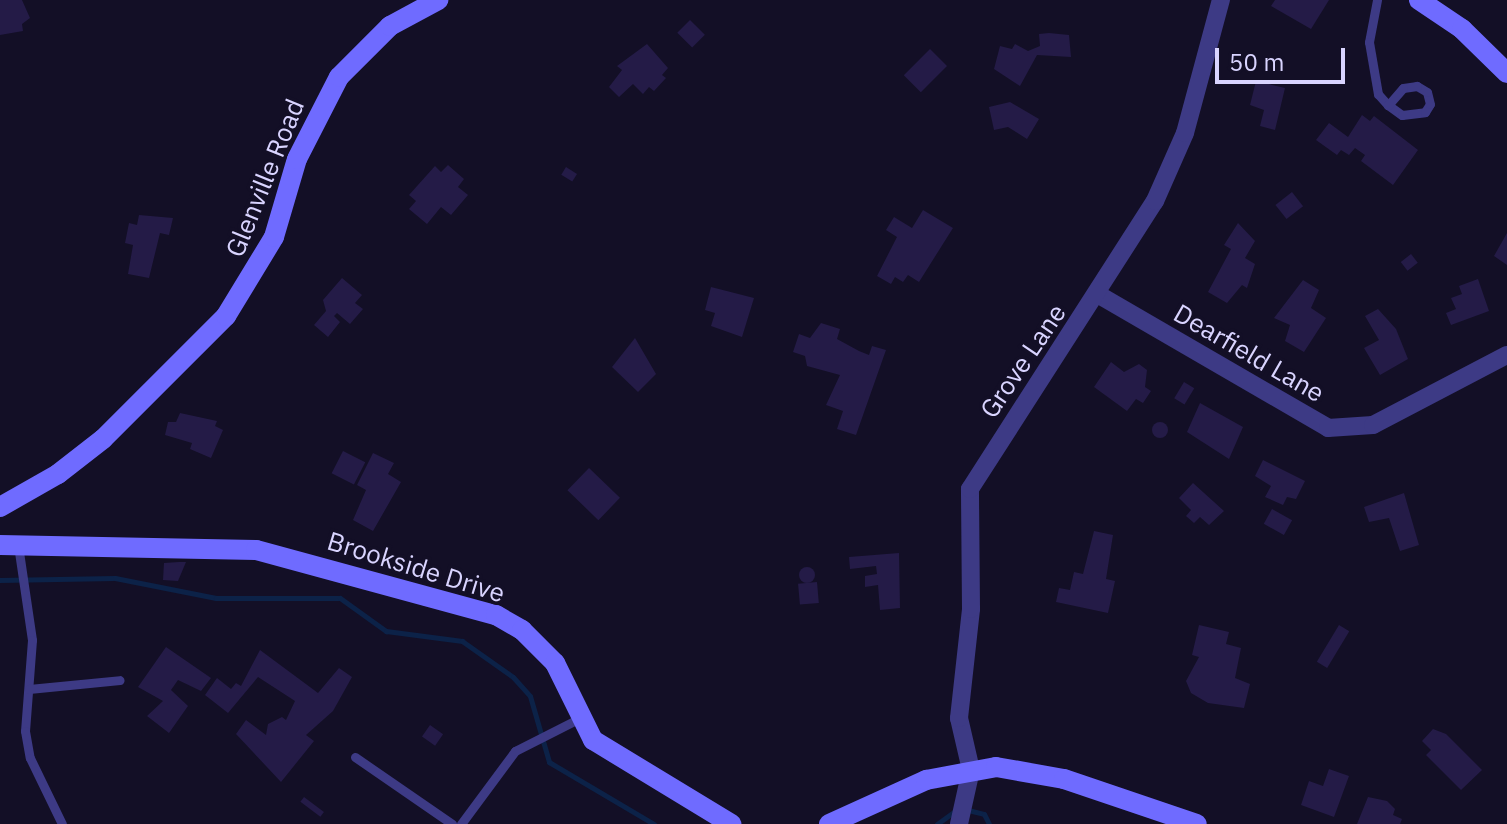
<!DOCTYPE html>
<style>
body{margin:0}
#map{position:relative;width:1507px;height:824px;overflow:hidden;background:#130f26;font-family:"IBM Plex Sans",sans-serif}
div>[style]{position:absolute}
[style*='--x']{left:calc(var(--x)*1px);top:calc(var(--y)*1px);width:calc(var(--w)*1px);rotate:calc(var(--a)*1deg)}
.stream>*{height:5px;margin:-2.5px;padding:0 2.5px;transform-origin:2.5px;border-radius:2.5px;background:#0c2248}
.building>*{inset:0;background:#241b47;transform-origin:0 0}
.round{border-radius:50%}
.lane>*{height:9px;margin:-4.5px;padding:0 4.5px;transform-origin:4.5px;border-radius:4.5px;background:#3d3a85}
.street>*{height:18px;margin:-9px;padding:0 9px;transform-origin:9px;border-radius:9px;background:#3d3a85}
.secondary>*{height:20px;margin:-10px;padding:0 10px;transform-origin:10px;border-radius:10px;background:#6f6bff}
span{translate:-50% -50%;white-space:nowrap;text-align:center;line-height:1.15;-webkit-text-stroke:7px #130f26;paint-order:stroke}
.street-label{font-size:26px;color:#d9d4ff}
.scale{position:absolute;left:1215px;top:48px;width:130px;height:36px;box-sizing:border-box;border:4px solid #d9d4ff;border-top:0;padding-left:10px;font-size:24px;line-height:28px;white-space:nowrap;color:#d9d4ff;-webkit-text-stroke:6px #130f26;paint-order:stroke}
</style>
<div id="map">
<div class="stream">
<i style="--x:0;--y:580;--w:115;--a:-1"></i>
<i style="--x:115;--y:578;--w:103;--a:11.2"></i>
<i style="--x:216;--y:598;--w:124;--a:0"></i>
<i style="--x:340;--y:598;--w:57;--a:35.7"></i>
<i style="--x:386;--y:631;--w:77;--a:7.5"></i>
<i style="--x:462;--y:641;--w:62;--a:35.2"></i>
<i style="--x:513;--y:677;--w:25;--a:48"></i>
<i style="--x:530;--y:696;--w:69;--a:73.9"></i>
<i style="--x:549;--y:762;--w:122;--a:30.6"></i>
<i style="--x:968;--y:810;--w:16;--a:14"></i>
<i style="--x:984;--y:814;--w:11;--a:63"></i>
<i style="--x:937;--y:824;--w:26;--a:-36"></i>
</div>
<div class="building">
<i style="clip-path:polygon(0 0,22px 0,30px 18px,22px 24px,23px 31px,0 35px)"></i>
<i style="clip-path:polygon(1275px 0,1329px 0,1311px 29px,1271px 6px)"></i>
<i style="left:690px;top:20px;width:21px;height:18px;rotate:45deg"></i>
<i style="clip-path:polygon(1049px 33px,1069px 35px,1071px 57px,1037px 55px,1020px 86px,994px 69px,1000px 46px,1012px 49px,1015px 44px,1028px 51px,1040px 46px,1039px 34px)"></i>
<i style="clip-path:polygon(647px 44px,668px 68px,662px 75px,666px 78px,654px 91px,649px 87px,643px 94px,633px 84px,619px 97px,609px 87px,622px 70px,617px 66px)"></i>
<i style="left:930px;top:49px;width:24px;height:37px;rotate:45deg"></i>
<i style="clip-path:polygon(1256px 81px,1285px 88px,1275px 130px,1260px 126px,1264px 110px,1250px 105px)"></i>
<i style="clip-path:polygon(1010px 102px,1039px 119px,1027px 139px,1008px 127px,994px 130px,989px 107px)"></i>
<i style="clip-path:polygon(1362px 115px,1370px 121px,1374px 116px,1418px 150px,1393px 185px,1361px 161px,1365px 155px,1355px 148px,1349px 155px,1341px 150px,1337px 155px,1316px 140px,1329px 123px,1348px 137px)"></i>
<i style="clip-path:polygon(448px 165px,464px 179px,458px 187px,468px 195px,451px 215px,441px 207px,427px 224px,409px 209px,416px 201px,409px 195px,435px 166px,441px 172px)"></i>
<i style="left:566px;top:167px;width:13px;height:9px;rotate:32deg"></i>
<i style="left:1292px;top:192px;width:18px;height:21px;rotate:52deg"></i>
<i style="clip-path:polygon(923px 210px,953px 228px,919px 282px,908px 275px,903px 282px,895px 277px,891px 284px,877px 276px,897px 237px,886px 230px,894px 217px,912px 228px)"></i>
<i style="clip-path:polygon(139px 215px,173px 218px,169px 235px,160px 233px,149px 278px,128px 274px,133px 245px,125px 243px,129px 223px,137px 225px)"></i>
<i style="clip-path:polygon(1238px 223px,1255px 241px,1245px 258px,1255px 264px,1247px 288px,1242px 285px,1227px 303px,1208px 292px,1231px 249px,1224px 245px)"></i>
<i style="clip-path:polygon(1507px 233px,1507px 265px,1494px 256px)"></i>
<i style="left:1411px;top:254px;width:11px;height:13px;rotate:52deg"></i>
<i style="clip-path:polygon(342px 278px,362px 295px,355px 303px,363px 309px,350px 324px,337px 313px,334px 316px,340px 322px,328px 337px,314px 325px,326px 311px,323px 300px)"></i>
<i style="clip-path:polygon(1478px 279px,1489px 311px,1451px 325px,1446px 313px,1456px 309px,1451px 298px,1462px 294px,1459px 286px)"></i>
<i style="clip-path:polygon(1303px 280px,1319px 290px,1311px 308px,1326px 318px,1304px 352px,1285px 341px,1290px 325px,1274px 318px)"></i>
<i style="clip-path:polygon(711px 287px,754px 298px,742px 337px,711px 326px,715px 313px,705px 310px)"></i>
<i style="clip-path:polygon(1378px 309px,1396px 329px,1408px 359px,1380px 375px,1364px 348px,1379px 340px,1365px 316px)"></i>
<i style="clip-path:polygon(821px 323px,840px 329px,837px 339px,859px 351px,869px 355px,872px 346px,886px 350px,856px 435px,837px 429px,843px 411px,826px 405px,840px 375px,807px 366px,805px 356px,793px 352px,799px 334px,810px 338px)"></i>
<i style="clip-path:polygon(635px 338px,656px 374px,638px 392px,612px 367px)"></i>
<i style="clip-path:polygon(1111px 362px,1124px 372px,1139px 364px,1147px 370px,1145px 387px,1151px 391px,1143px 403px,1136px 399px,1127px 411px,1094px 387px)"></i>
<i style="left:1184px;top:382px;width:12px;height:19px;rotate:31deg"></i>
<i style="clip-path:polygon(1200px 403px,1243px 427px,1229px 459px,1187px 432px)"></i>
<i style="clip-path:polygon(180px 413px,217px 421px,215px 426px,223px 430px,211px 458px,190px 449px,192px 443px,165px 435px,168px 422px,176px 422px)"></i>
<i class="round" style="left:1152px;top:422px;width:16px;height:16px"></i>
<i style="left:343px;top:451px;width:25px;height:25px;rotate:27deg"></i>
<i style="clip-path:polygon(373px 453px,394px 463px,388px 474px,401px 482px,373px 531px,353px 520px,366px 490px,357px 485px)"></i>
<i style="clip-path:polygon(1263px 460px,1305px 481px,1296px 499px,1287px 497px,1283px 505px,1265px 497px,1271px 486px,1255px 476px)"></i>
<i style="left:589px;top:468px;width:43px;height:31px;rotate:44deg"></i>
<i style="clip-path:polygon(1193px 483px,1224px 511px,1209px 525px,1200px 517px,1194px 523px,1186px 516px,1191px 510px,1179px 498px)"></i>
<i style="clip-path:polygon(1404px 493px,1419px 545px,1400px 551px,1389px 518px,1369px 522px,1364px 507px)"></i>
<i style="left:1272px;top:509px;width:23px;height:17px;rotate:29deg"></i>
<i style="clip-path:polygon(1094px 531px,1113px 535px,1106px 579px,1115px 581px,1108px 613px,1056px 602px,1059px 588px,1070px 590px,1074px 572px,1083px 574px)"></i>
<i style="clip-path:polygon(899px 553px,900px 608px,880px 610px,878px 585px,865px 587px,865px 576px,877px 574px,876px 566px,850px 569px,849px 557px)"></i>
<i style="clip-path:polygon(179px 562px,186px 562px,178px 581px,163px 580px,164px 563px)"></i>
<i class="round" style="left:799px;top:567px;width:16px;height:16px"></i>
<i style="left:817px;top:582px;width:21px;height:19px;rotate:85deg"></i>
<i style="clip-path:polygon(1199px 625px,1229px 632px,1226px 644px,1241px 648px,1235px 678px,1250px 684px,1244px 708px,1208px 703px,1191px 693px,1186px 681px,1199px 657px,1192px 655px)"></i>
<i style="left:1339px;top:625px;width:12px;height:43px;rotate:31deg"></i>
<i style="clip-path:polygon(166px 647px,211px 678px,201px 691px,178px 680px,171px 690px,188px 706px,169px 733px,147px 716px,163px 701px,138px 687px)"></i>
<i style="clip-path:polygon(260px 650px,318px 693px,339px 668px,352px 677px,333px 711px,306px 735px,314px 741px,281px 782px,236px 734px,246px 720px,266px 735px,268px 724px,282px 717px,286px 720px,295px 701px,258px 677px,228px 713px,205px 695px,217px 678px,231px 689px,236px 683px,241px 686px)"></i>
<i style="left:430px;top:725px;width:16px;height:14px;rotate:35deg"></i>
<i style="clip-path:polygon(1433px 729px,1446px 734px,1482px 770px,1461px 790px,1426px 755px,1431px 750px,1422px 741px)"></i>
<i style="clip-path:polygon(1329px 769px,1349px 776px,1334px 817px,1301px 805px,1309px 781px,1323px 786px)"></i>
<i style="left:304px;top:797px;width:25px;height:6px;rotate:37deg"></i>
<i style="clip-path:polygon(1368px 797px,1387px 801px,1395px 809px,1393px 815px,1402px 819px,1400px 824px,1357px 824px)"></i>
</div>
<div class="lane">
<i style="--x:1377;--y:0;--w:43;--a:100.8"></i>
<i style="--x:1369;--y:42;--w:53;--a:80.2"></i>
<i style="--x:1378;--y:94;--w:15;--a:48"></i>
<i style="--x:1388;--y:105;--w:17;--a:36"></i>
<i style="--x:1402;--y:115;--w:23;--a:-7"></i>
<i style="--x:1425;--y:112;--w:9;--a:-58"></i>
<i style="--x:1430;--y:104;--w:12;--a:-104"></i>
<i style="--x:1427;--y:92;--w:12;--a:-149"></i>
<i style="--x:1417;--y:86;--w:14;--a:172"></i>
<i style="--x:1403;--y:88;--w:23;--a:131"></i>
<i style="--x:18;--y:545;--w:96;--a:81.6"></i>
<i style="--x:32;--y:640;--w:91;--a:94.4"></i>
<i style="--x:25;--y:731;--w:27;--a:80"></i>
<i style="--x:30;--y:758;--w:73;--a:64.1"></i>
<i style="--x:29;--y:689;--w:91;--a:-5.6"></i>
<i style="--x:355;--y:757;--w:118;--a:34.6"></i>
<i style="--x:461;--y:824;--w:91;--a:-53.5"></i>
<i style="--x:515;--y:751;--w:73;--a:-26.9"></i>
</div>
<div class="street">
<i style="--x:1099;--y:295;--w:265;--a:30.1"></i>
<i style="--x:1328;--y:428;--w:45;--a:-3.8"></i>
<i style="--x:1373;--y:425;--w:151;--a:-27.6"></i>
<i style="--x:959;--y:824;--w:55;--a:-77.5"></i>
<i style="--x:971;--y:770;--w:53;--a:-103"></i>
<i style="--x:959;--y:718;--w:110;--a:-83.7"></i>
<i style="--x:971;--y:609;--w:120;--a:-90.5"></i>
<i style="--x:970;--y:489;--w:342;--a:-57.3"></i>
<i style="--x:1155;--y:201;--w:74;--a:-66.2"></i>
<i style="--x:1185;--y:133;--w:138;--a:-74.9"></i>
</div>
<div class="secondary">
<i style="--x:1419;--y:0;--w:52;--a:34"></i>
<i style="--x:1462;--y:29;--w:63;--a:44.4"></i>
<i style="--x:0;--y:507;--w:67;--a:-29.6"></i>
<i style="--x:58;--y:474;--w:57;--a:-37.9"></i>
<i style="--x:103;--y:439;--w:174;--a:-45"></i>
<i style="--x:226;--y:316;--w:92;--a:-58.7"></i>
<i style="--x:274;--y:237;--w:81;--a:-73.6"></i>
<i style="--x:297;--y:159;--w:92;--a:-62.9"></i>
<i style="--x:339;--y:77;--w:72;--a:-45"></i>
<i style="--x:390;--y:26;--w:55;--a:-28.4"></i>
<i style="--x:0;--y:545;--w:256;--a:1.1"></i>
<i style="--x:256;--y:550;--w:249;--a:15.2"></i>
<i style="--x:496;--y:615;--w:30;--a:30"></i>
<i style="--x:522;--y:630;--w:47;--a:45"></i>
<i style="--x:555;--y:663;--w:86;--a:63.7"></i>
<i style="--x:593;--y:740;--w:162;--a:31.3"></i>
<i style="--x:829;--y:824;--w:107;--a:-24.4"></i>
<i style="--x:926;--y:780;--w:71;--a:-10.5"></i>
<i style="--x:996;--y:767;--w:69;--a:10"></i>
<i style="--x:1064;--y:779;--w:140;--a:18.7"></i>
</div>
<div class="street-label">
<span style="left:265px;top:178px;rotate:-68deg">Glenville Road</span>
<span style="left:1249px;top:353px;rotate:30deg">Dearfield Lane</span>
<span style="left:1023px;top:361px;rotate:-56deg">Grove Lane</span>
<span style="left:416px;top:567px;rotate:17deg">Brookside Drive</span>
</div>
<div class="scale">50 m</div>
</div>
